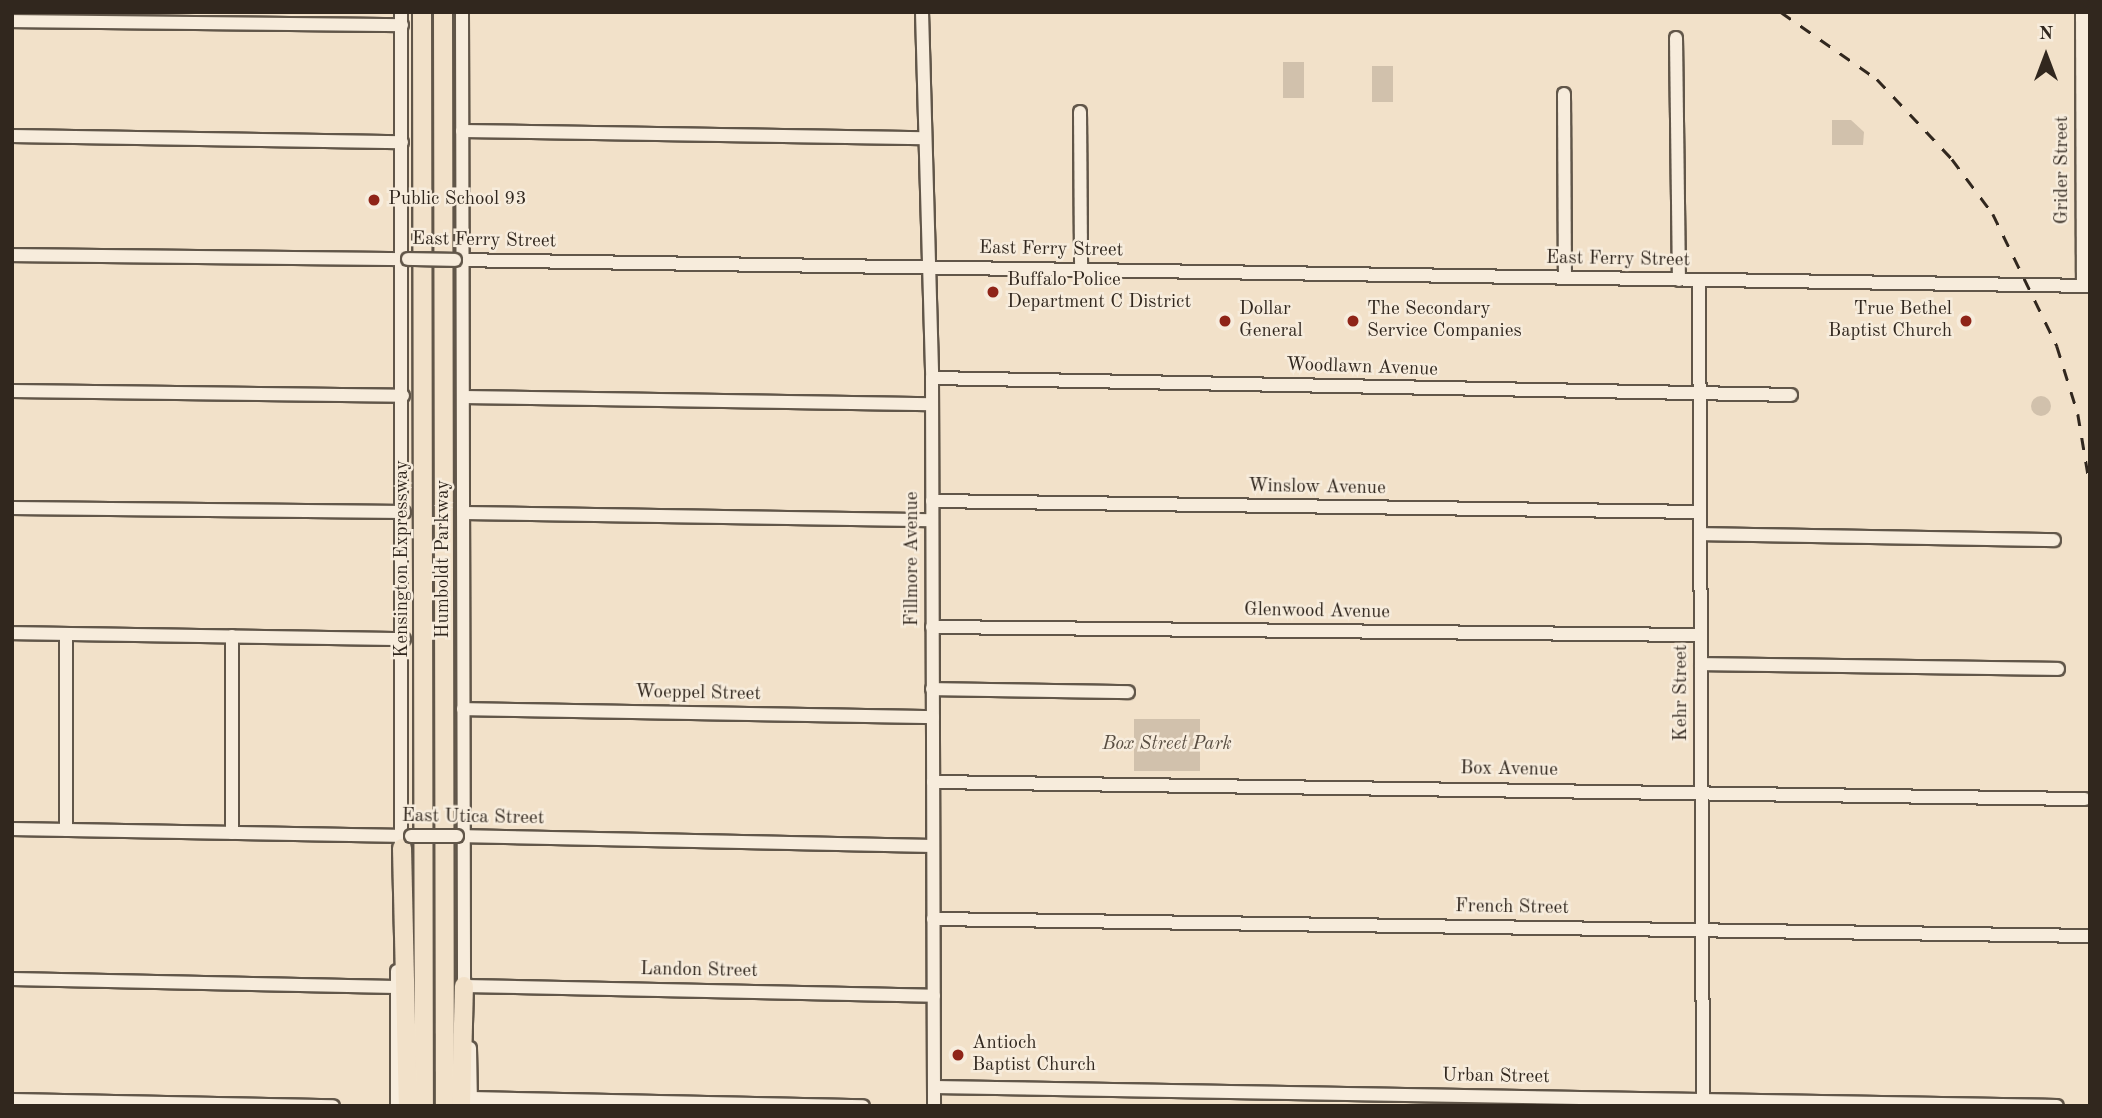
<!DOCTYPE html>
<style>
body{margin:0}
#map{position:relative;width:2102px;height:1118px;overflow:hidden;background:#f2e1c9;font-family:"Old Standard TT",serif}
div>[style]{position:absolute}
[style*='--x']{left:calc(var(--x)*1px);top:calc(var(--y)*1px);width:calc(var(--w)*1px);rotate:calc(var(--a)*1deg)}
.green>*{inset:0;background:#d1c1ac;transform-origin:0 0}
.round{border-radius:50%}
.roads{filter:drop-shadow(2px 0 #615649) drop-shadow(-2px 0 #615649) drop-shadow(0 2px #615649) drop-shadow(0 -2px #615649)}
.minor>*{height:12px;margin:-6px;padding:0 6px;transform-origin:6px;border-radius:6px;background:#f7ecdc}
.highway>*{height:18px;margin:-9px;padding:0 9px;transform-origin:9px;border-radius:9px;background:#f2e1c9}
.rail>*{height:2.5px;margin-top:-1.25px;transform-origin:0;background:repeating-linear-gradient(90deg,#31271e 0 12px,transparent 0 24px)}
.bridges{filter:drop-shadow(2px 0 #615649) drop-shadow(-2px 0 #615649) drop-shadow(0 2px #615649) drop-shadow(0 -2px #615649)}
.minor-bridge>*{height:12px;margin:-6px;padding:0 6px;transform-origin:6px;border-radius:6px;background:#f7ecdc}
.dots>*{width:19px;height:19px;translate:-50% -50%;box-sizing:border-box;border:4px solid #f7ecdc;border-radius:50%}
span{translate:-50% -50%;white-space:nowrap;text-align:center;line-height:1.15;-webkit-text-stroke:5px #f7ecdc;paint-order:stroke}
.street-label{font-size:19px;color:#31271e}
.poi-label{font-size:19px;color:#31271e}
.left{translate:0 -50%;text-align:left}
.right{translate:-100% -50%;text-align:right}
.park-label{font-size:19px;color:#594e42;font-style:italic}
.frame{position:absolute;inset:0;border:14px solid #31271e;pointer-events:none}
.north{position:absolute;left:2011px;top:21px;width:70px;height:70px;-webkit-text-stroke:5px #f7ecdc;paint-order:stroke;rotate:0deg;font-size:19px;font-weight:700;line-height:28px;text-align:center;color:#31271e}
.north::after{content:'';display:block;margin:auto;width:24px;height:32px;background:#31271e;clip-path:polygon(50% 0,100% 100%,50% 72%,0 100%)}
</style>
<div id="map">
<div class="green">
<i style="left:1283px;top:62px;width:21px;height:36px"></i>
<i style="left:1372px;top:66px;width:21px;height:36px"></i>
<i style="clip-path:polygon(1832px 120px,1851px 120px,1864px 132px,1863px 145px,1832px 145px)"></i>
<i class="round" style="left:2031px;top:396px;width:20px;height:20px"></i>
<i style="left:1134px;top:719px;width:66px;height:52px"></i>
</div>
<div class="roads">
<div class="minor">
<i style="--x:401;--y:12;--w:843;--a:90"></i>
<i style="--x:462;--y:12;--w:980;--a:89.88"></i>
<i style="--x:922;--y:12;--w:366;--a:88.4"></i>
<i style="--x:932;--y:378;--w:728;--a:89.84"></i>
<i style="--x:2082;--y:12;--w:274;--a:89.8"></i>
<i style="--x:12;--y:21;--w:390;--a:0.6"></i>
<i style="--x:1676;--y:38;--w:242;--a:89.3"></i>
<i style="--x:1564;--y:94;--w:184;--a:89.7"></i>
<i style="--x:1080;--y:112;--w:158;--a:89.6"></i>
<i style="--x:462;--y:131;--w:463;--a:0.9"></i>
<i style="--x:12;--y:136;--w:390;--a:0.9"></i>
<i style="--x:12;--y:255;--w:395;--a:0.6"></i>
<i style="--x:455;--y:260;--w:1635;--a:0.91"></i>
<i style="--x:1699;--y:280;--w:825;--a:89.72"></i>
<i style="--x:932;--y:378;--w:859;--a:1.13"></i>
<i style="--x:12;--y:391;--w:391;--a:0.7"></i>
<i style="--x:463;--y:397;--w:469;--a:0.9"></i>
<i style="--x:932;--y:501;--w:768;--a:0.82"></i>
<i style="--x:12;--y:508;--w:392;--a:0.6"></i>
<i style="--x:464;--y:513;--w:468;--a:0.9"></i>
<i style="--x:1701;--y:534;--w:353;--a:1"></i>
<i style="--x:932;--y:627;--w:769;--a:0.6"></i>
<i style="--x:12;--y:633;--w:392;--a:0.9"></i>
<i style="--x:66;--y:634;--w:196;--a:90"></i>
<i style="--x:1701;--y:664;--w:357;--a:0.8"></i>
<i style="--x:932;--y:689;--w:196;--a:0.9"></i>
<i style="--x:463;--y:709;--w:470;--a:1"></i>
<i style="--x:933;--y:782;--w:1152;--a:0.85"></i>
<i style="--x:12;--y:829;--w:395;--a:1"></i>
<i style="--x:232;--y:833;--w:197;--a:-90"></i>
<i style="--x:457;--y:836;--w:476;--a:1.2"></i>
<i style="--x:933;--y:919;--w:1157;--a:0.84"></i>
<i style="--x:397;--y:971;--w:135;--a:90"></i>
<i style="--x:12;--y:979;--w:384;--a:1.2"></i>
<i style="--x:464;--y:986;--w:470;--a:1.2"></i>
<i style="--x:470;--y:1048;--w:58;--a:89"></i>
<i style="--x:934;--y:1087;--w:1123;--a:0.97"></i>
<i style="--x:471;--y:1098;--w:392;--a:1.2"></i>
<i style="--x:12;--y:1100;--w:321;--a:1.1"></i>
</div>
<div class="highway">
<i style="--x:422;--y:12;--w:1094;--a:89.9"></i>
<i style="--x:443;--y:12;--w:1094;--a:89.9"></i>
<i style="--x:402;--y:848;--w:258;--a:88.7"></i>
<i style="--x:461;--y:1106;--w:120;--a:-88.6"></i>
</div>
</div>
<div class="rail">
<i style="--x:1781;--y:12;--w:117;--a:34.9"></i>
<i style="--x:1877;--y:79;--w:110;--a:46.8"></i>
<i style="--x:1952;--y:159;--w:69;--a:53.3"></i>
<i style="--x:1993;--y:214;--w:147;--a:64.1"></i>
<i style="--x:2057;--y:346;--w:71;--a:72.8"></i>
<i style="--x:2078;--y:414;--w:73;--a:80.5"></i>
</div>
<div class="bridges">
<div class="minor-bridge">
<i style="--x:408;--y:259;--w:47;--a:1.2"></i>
<i style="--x:411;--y:836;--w:46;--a:0"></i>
</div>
</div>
<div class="dots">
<i style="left:374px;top:200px;background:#8f2418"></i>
<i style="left:993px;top:292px;background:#8f2418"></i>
<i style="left:1225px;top:321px;background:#8f2418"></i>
<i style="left:1353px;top:321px;background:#8f2418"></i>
<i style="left:1966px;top:321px;background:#8f2418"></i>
<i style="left:958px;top:1055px;background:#8f2418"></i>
</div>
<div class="street-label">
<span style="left:2063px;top:170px;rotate:-90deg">Grider Street</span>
<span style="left:484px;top:241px;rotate:1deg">East Ferry Street</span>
<span style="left:1051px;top:250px;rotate:1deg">East Ferry Street</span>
<span style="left:1618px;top:260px;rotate:1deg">East Ferry Street</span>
<span style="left:1362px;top:368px;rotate:2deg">Woodlawn Avenue</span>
<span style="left:1317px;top:488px;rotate:1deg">Winslow Avenue</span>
<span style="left:403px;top:559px;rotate:-90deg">Kensington Expressway</span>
<span style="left:444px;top:559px;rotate:-90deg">Humboldt Parkway</span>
<span style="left:913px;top:559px;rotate:-90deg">Fillmore Avenue</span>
<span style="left:1317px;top:612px;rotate:1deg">Glenwood Avenue</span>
<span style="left:1682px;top:693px;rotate:-90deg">Kehr Street</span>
<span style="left:698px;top:694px;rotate:1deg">Woeppel Street</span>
<span style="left:1509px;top:770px;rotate:1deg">Box Avenue</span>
<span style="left:473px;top:818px;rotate:1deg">East Utica Street</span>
<span style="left:1512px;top:908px;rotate:1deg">French Street</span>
<span style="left:699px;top:971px;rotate:1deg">Landon Street</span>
<span style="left:1496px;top:1077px;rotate:1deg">Urban Street</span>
</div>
<div class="poi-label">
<span class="left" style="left:388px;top:200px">Public School 93</span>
<span class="left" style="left:1007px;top:292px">Buffalo Police<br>Department C District</span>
<span class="left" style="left:1239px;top:321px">Dollar<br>General</span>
<span class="left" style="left:1367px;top:321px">The Secondary<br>Service Companies</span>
<span class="right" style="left:1952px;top:321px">True Bethel<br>Baptist Church</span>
<span class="left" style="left:972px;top:1055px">Antioch<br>Baptist Church</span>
</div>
<div class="park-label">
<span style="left:1167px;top:745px">Box Street Park</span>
</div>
<div class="frame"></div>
<div class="north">N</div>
</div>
